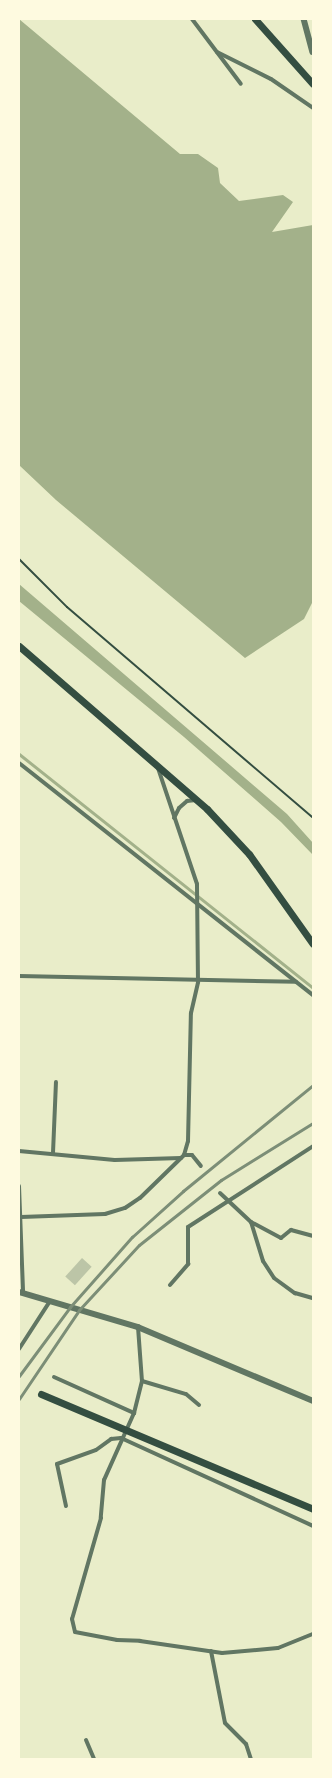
<!DOCTYPE html>
<style>
body{margin:0}
#map{position:relative;width:332px;height:1778px;overflow:hidden;background:#e9edc9;font-family:"Roboto Condensed",sans-serif}
div>[style]{position:absolute}
[style*='--x']{left:calc(var(--x)*1px);top:calc(var(--y)*1px);width:calc(var(--w)*1px);rotate:calc(var(--a)*1deg)}
.water>*{inset:0;background:#a3b18a}
.stream>*{height:3px;margin:-1.5px;padding:0 1.5px;transform-origin:1.5px;border-radius:1.5px;background:#a3b18a}
.building>*{inset:0;background:#bcc5a7;transform-origin:0 0}
.path>*{height:2px;margin:-1px;padding:0 1px;transform-origin:1px;border-radius:1px;background:#344e41}
.minor>*{height:4px;margin:-2px;padding:0 2px;transform-origin:2px;border-radius:2px;background:#617663}
.tertiary>*{height:5.5px;margin:-2.75px;padding:0 2.75px;transform-origin:2.75px;border-radius:2.75px;background:#617663}
.primary>*{height:7px;margin:-3.5px;padding:0 3.5px;transform-origin:3.5px;border-radius:3.5px;background:#344e41}
.rail>*{height:3px;margin:-1.5px;padding:0 1.5px;transform-origin:1.5px;border-radius:1.5px;background:#7c8e77}
span{translate:-50% -50%;white-space:nowrap;text-align:center;line-height:1.15;-webkit-text-stroke:3.5px #fefae0;paint-order:stroke}
.frame{position:absolute;inset:0;border:20px solid #fefae0;pointer-events:none}
</style>
<div id="map">
<div class="water">
<i style="clip-path:polygon(19px 19px,180px 154px,198px 154px,218px 168px,220px 183px,239px 201px,283px 195px,293px 202px,272px 232px,313px 225px,313px 601px,304px 619px,245px 658px,56px 500px,19px 465px)"></i>
<i style="clip-path:polygon(19px 584px,287px 814px,313px 843px,313px 855px,281px 822px,184px 737px,19px 601px)"></i>
</div>
<div class="stream">
<i style="--x:19;--y:754;--w:376;--a:38.5"></i>
</div>
<div class="building">
<i style="left:82px;top:1258px;width:13px;height:25px;rotate:42deg"></i>
</div>
<div class="path">
<i style="--x:19;--y:559;--w:68;--a:45"></i>
<i style="--x:67;--y:607;--w:324;--a:40.6"></i>
</div>
<div class="minor">
<i style="--x:192;--y:19;--w:81;--a:53"></i>
<i style="--x:217;--y:52;--w:60;--a:26.6"></i>
<i style="--x:271;--y:79;--w:51;--a:34.6"></i>
<i style="--x:19;--y:763;--w:375;--a:38.3"></i>
<i style="--x:174;--y:818;--w:11;--a:-63"></i>
<i style="--x:179;--y:808;--w:11;--a:-41"></i>
<i style="--x:187;--y:801;--w:9;--a:-6"></i>
<i style="--x:19;--y:976;--w:277;--a:1.2"></i>
<i style="--x:19;--y:1151;--w:96;--a:5.4"></i>
<i style="--x:115;--y:1160;--w:66;--a:-1.7"></i>
<i style="--x:53;--y:1153;--w:71;--a:-87.6"></i>
<i style="--x:184;--y:1155;--w:8;--a:0"></i>
<i style="--x:192;--y:1155;--w:14;--a:51"></i>
<i style="--x:19;--y:1186;--w:106;--a:87.8"></i>
<i style="--x:220;--y:1193;--w:42;--a:43.1"></i>
<i style="--x:251;--y:1222;--w:41;--a:72.9"></i>
<i style="--x:263;--y:1261;--w:20;--a:57"></i>
<i style="--x:274;--y:1278;--w:26;--a:36"></i>
<i style="--x:295;--y:1293;--w:19;--a:16"></i>
<i style="--x:21;--y:1217;--w:84;--a:-2"></i>
<i style="--x:105;--y:1214;--w:21;--a:-17"></i>
<i style="--x:125;--y:1208;--w:18;--a:-34"></i>
<i style="--x:140;--y:1198;--w:62;--a:-44.3"></i>
<i style="--x:184;--y:1155;--w:15;--a:-74"></i>
<i style="--x:188;--y:1141;--w:128;--a:-88.7"></i>
<i style="--x:191;--y:1013;--w:32;--a:-77"></i>
<i style="--x:198;--y:982;--w:98;--a:-90.6"></i>
<i style="--x:197;--y:884;--w:122;--a:-108.6"></i>
<i style="--x:251;--y:1222;--w:34;--a:28"></i>
<i style="--x:281;--y:1238;--w:13;--a:-39"></i>
<i style="--x:291;--y:1230;--w:23;--a:15"></i>
<i style="--x:170;--y:1285;--w:28;--a:-49"></i>
<i style="--x:188;--y:1264;--w:37;--a:-90"></i>
<i style="--x:188;--y:1227;--w:149;--a:-32.9"></i>
<i style="--x:138;--y:1327;--w:54;--a:85.8"></i>
<i style="--x:142;--y:1381;--w:33;--a:104"></i>
<i style="--x:134;--y:1413;--w:73;--a:114.1"></i>
<i style="--x:104;--y:1480;--w:38;--a:95"></i>
<i style="--x:101;--y:1518;--w:105;--a:106"></i>
<i style="--x:72;--y:1619;--w:13;--a:77"></i>
<i style="--x:75;--y:1632;--w:43;--a:10.8"></i>
<i style="--x:117;--y:1640;--w:23;--a:2"></i>
<i style="--x:140;--y:1641;--w:83;--a:8.3"></i>
<i style="--x:222;--y:1653;--w:56;--a:-5.1"></i>
<i style="--x:278;--y:1648;--w:38;--a:-22"></i>
<i style="--x:19;--y:1349;--w:57;--a:-57.1"></i>
<i style="--x:54;--y:1377;--w:88;--a:24.2"></i>
<i style="--x:142;--y:1381;--w:46;--a:16.5"></i>
<i style="--x:186;--y:1394;--w:17;--a:40"></i>
<i style="--x:66;--y:1506;--w:43;--a:-102.1"></i>
<i style="--x:57;--y:1464;--w:41;--a:-19.7"></i>
<i style="--x:96;--y:1450;--w:19;--a:-36"></i>
<i style="--x:111;--y:1439;--w:10;--a:-6"></i>
<i style="--x:121;--y:1438;--w:211;--a:24.6"></i>
<i style="--x:211;--y:1651;--w:73;--a:79"></i>
<i style="--x:225;--y:1723;--w:30;--a:45"></i>
<i style="--x:246;--y:1744;--w:16;--a:72"></i>
<i style="--x:86;--y:1740;--w:21;--a:67"></i>
</div>
<div class="tertiary">
<i style="--x:304;--y:19;--w:34;--a:75"></i>
<i style="--x:19;--y:1292;--w:124;--a:16.4"></i>
<i style="--x:138;--y:1327;--w:190;--a:22.9"></i>
</div>
<div class="primary">
<i style="--x:255;--y:19;--w:87;--a:48.3"></i>
<i style="--x:19;--y:646;--w:249;--a:40.9"></i>
<i style="--x:207;--y:809;--w:62;--a:47"></i>
<i style="--x:249;--y:854;--w:110;--a:54.6"></i>
<i style="--x:41;--y:1394;--w:295;--a:22.9"></i>
</div>
<div class="rail">
<i style="--x:19;--y:1376;--w:86;--a:-53.5"></i>
<i style="--x:70;--y:1307;--w:94;--a:-48.5"></i>
<i style="--x:132;--y:1237;--w:69;--a:-42"></i>
<i style="--x:183;--y:1191;--w:168;--a:-39.2"></i>
<i style="--x:19;--y:1399;--w:107;--a:-56"></i>
<i style="--x:79;--y:1310;--w:88;--a:-47.3"></i>
<i style="--x:139;--y:1245;--w:105;--a:-38.4"></i>
<i style="--x:221;--y:1180;--w:108;--a:-31.8"></i>
</div>
<div class="frame"></div>
</div>
